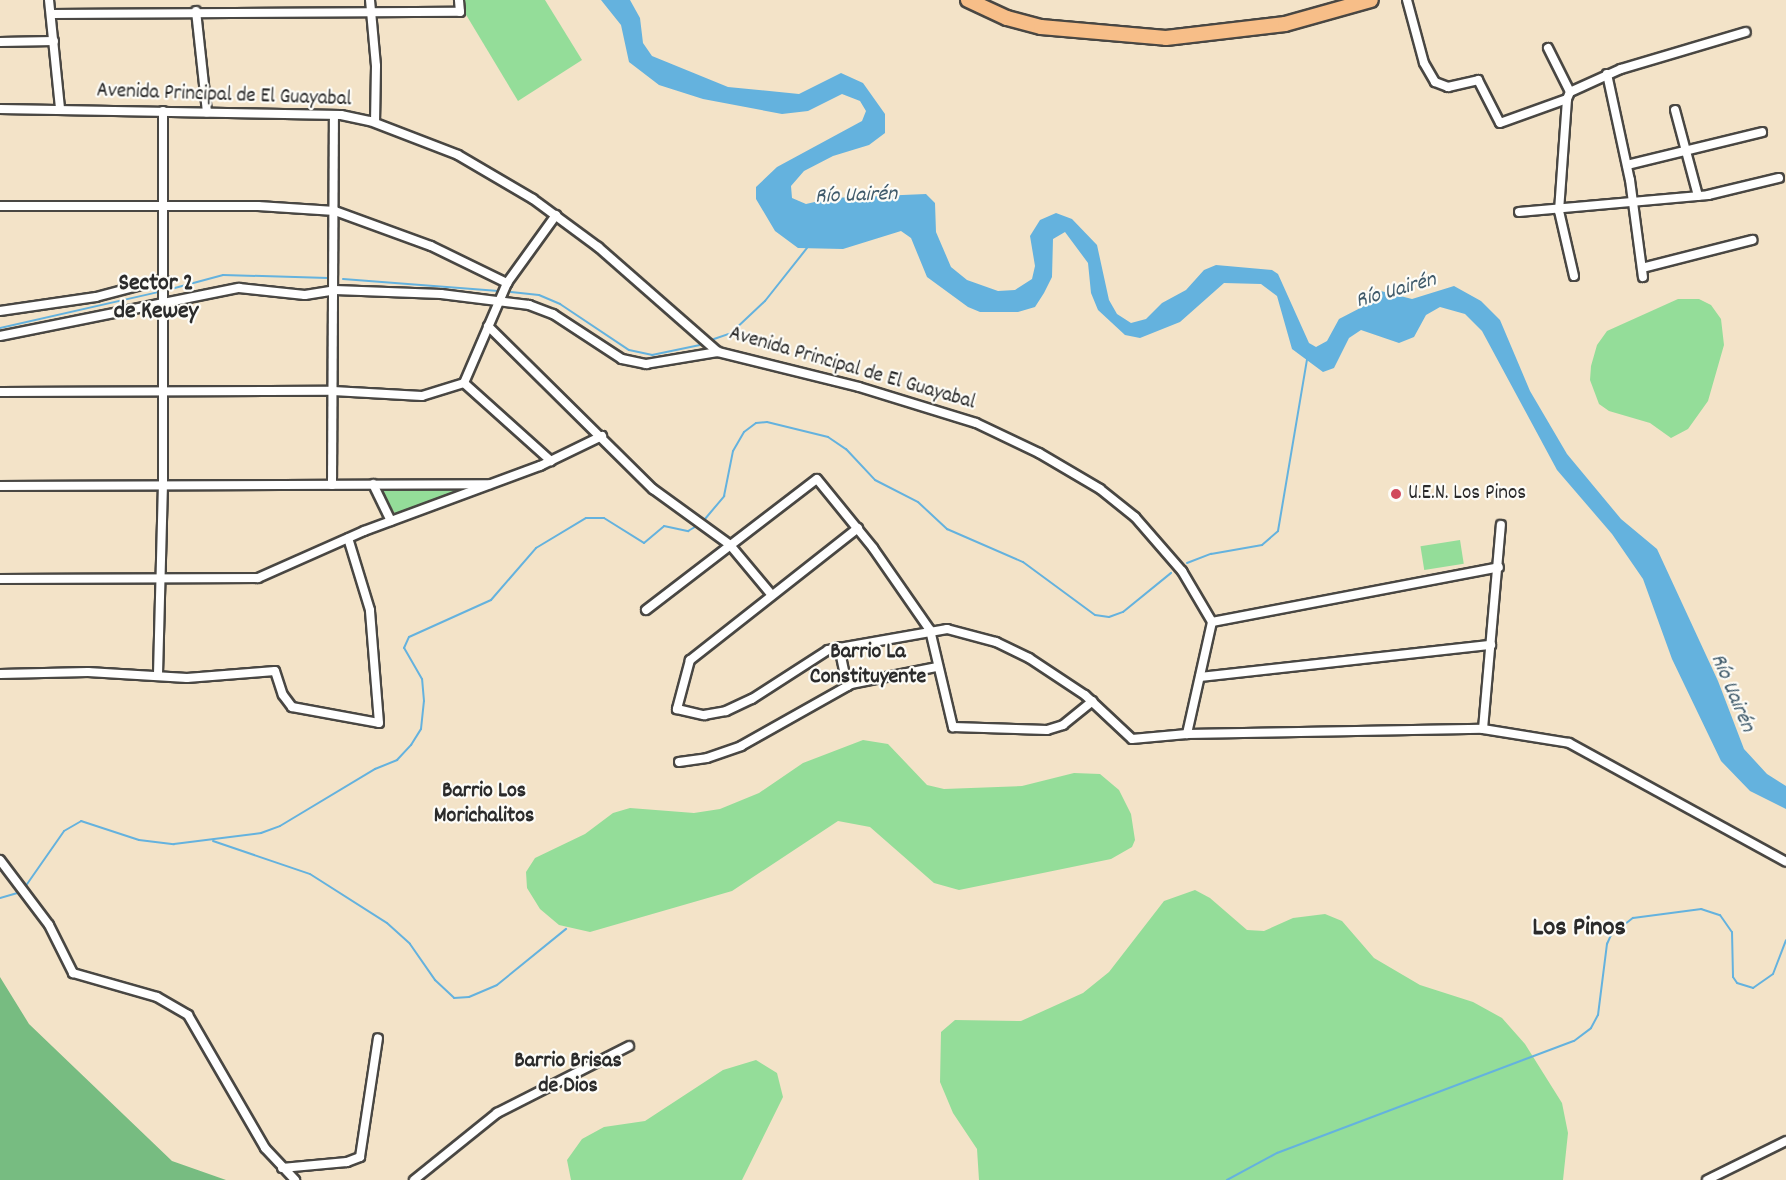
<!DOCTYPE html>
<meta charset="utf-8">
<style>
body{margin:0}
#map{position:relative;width:1786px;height:1180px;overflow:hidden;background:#f3e3c8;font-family:Dekko,sans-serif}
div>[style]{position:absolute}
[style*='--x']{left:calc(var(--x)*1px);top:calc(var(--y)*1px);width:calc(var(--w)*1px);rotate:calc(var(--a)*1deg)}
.green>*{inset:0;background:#94dd99;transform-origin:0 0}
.forest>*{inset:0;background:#77bc81}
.water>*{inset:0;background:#64b2de}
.stream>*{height:2px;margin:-1px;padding:0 1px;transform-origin:1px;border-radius:1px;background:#64b2de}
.roads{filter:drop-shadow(2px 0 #494743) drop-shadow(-2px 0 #494743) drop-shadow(0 2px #494743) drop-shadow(0 -2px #494743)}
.minor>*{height:8px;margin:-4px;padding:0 4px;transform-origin:4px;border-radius:4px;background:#fff}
.trunk>*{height:14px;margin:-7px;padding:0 7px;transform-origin:7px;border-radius:7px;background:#f7be88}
.dots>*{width:16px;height:16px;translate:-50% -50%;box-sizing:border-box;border:3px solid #fdfcf7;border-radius:50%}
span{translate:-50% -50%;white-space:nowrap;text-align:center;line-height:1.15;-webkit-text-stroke:4.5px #fdfcf7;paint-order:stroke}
.street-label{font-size:21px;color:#2b2b2b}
.poi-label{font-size:21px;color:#2b2b2b}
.left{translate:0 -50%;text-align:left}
.water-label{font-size:22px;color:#3f5a6a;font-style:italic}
.neighbourhood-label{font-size:22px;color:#2b2b2b;font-weight:700}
.quarter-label{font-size:24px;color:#2b2b2b;font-weight:700}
.district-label{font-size:27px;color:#2b2b2b;font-weight:700}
</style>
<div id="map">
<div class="green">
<i style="clip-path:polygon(465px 0,545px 0,582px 60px,518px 101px,465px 13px)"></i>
<i style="clip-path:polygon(1678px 299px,1699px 299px,1711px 305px,1721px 319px,1724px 345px,1708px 401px,1688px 429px,1671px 438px,1650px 423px,1609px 411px,1599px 404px,1590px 380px,1591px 366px,1597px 345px,1607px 331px)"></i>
<i style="clip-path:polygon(452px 487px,459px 492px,396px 515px,382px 493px,386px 489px)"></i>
<i style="left:1460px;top:540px;width:24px;height:40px;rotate:81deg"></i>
<i style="clip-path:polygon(863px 740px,888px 744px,927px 785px,944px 789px,1022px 786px,1074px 773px,1100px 774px,1119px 790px,1131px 814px,1135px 840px,1132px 847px,1111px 859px,959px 890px,934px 883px,870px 827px,838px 821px,732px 891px,590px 932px,559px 925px,540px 909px,527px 888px,526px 872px,535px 858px,585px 834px,613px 813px,630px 808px,694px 813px,720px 809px,759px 793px,803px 763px)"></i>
<i style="clip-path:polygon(1195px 890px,1210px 898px,1247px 930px,1264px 931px,1293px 918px,1325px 914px,1342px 921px,1374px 958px,1420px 985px,1473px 1002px,1502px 1018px,1525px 1044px,1562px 1103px,1568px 1133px,1563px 1180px,979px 1180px,977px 1149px,953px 1113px,940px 1082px,941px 1032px,955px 1020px,1021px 1021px,1083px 993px,1109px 972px,1164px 901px)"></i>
<i style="clip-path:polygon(756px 1060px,777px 1073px,783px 1097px,742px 1180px,571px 1180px,567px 1160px,582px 1139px,604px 1127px,645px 1121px,723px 1070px)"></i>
</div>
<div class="forest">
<i style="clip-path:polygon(0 977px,29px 1024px,172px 1161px,226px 1180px,0 1180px)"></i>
</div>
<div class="water">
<i style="clip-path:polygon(601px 0,630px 0,640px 18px,643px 43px,652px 56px,728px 87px,799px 94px,841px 73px,863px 83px,885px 114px,885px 133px,869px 145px,833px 156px,804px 171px,791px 186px,792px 198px,806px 204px,832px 198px,926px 194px,935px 203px,936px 232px,951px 267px,967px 280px,998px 291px,1015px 290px,1032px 279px,1035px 266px,1030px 236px,1040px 220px,1056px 213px,1072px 219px,1097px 245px,1109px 300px,1117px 314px,1131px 323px,1146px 319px,1162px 303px,1186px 290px,1204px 270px,1216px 265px,1272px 270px,1278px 274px,1309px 343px,1316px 347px,1327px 341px,1339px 319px,1366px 305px,1367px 293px,1373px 289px,1412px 299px,1454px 286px,1481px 301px,1500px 320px,1530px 391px,1567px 454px,1621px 519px,1657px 549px,1718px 681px,1744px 749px,1767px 774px,1786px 786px,1786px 809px,1750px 791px,1721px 761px,1672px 659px,1643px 579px,1612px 534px,1557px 470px,1482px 331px,1465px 314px,1440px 307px,1426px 315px,1414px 337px,1399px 343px,1361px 330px,1349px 338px,1334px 368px,1323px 372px,1292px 349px,1277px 296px,1261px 284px,1224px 283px,1180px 322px,1140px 338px,1125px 335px,1098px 310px,1091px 293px,1088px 263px,1065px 232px,1053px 239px,1052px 277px,1044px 293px,1035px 307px,1018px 312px,980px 312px,968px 307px,927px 277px,911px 238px,901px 231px,843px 249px,798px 248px,775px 231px,756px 199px,756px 187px,777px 167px,862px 121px,866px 111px,860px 101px,842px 94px,808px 111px,782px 114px,703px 99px,659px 85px,629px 62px,621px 25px)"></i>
</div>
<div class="stream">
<i style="--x:343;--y:279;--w:156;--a:4.4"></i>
<i style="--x:171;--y:289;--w:54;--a:-15.1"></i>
<i style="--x:223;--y:275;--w:105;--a:1.6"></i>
<i style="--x:511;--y:292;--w:28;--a:6"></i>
<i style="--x:539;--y:295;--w:23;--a:23"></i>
<i style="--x:560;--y:304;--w:83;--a:33.7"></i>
<i style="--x:629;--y:350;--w:24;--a:12"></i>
<i style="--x:652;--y:355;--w:49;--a:-11.8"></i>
<i style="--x:0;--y:328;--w:162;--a:-12.8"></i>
<i style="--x:714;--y:339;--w:18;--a:-19"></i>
<i style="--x:731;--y:333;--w:47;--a:-43.3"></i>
<i style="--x:765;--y:301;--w:68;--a:-51.6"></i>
<i style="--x:705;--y:519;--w:30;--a:-50"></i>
<i style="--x:724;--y:496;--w:46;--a:-78.7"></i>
<i style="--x:733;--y:451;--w:22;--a:-60"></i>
<i style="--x:744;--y:432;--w:15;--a:-37"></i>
<i style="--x:756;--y:423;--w:11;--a:-5"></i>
<i style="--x:767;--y:422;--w:63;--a:13.8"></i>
<i style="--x:828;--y:437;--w:22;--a:34"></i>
<i style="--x:846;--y:449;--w:42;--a:46.9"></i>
<i style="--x:875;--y:480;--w:48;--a:27.1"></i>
<i style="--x:918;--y:502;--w:40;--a:43"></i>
<i style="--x:947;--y:529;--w:83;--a:23.5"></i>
<i style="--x:1023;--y:562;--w:89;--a:36.4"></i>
<i style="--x:1095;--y:615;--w:14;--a:8"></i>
<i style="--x:1109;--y:617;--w:15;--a:-20"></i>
<i style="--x:1123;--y:612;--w:62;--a:-39.1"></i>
<i style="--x:1187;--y:563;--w:26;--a:-21"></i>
<i style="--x:1211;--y:554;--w:52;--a:-10"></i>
<i style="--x:1262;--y:545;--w:21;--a:-41"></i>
<i style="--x:1278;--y:531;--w:174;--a:-80.4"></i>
<i style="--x:213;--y:841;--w:102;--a:18.8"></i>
<i style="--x:310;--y:874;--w:91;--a:32.5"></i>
<i style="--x:387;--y:923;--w:31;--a:42"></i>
<i style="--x:410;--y:944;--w:44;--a:55.2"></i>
<i style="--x:435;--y:980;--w:26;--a:43"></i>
<i style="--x:454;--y:998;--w:15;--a:-4"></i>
<i style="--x:469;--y:997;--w:30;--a:-23"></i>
<i style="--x:497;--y:985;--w:89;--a:-39.1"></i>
<i style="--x:25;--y:887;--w:68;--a:-55.1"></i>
<i style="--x:64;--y:831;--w:20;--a:-30"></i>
<i style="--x:81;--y:821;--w:61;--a:18.1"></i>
<i style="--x:139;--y:840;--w:35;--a:7"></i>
<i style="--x:174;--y:844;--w:88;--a:-7.2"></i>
<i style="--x:261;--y:833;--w:20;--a:-20"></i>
<i style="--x:280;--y:826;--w:111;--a:-31"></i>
<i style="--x:375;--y:769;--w:24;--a:-22"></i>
<i style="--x:397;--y:760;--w:21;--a:-47"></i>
<i style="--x:411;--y:745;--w:19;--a:-58"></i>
<i style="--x:421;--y:729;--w:28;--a:-84"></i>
<i style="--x:424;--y:701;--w:22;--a:-95"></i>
<i style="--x:422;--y:679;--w:36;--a:-120"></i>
<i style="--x:404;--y:648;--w:12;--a:-66"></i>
<i style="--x:409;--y:637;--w:90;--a:-24.3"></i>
<i style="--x:491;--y:600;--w:69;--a:-49.1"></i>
<i style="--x:536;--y:548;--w:58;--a:-31"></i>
<i style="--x:586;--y:518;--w:18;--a:0"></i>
<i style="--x:604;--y:518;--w:47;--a:32"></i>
<i style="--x:644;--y:543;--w:26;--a:-40"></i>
<i style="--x:664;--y:526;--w:25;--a:12"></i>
<i style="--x:688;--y:531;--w:8;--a:-30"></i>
<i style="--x:0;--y:898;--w:19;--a:-16"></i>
<i style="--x:1227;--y:1180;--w:57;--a:-28.4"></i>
<i style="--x:1277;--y:1153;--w:317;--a:-20.7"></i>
<i style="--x:1574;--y:1041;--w:21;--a:-37"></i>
<i style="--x:1591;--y:1028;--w:15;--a:-62"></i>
<i style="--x:1598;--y:1015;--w:72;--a:-82.8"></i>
<i style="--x:1607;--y:944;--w:10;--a:-66"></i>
<i style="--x:1611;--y:935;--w:28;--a:-38"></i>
<i style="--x:1633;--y:918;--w:69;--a:-7.5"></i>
<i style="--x:1701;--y:909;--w:20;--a:18"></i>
<i style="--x:1720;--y:915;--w:21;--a:55"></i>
<i style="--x:1732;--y:932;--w:45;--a:88.7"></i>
<i style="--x:1733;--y:977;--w:7;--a:56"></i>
<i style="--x:1737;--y:983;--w:17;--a:17"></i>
<i style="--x:1753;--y:988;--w:24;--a:-35"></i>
<i style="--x:1773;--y:974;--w:36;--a:-69"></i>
</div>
<div class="roads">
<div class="minor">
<i style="--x:49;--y:0;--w:110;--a:84.2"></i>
<i style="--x:370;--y:0;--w:66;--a:84.8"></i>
<i style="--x:376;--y:66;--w:56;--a:91"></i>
<i style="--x:1407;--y:0;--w:65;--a:74.9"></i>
<i style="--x:1424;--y:63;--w:22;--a:60"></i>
<i style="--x:1435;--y:82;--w:14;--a:21"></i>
<i style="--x:1448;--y:87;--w:31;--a:-13"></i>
<i style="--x:1478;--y:80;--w:48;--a:62.9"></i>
<i style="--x:1500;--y:123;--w:71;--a:-19.7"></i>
<i style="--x:196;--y:11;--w:102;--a:83.8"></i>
<i style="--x:51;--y:14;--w:409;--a:-0.3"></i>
<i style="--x:460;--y:12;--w:12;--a:-95"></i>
<i style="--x:0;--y:42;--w:54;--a:-1.1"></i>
<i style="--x:1548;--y:48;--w:49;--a:63.4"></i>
<i style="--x:1607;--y:74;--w:108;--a:77.8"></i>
<i style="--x:1630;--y:180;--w:98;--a:82.4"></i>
<i style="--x:0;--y:109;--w:341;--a:1"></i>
<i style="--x:341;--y:115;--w:30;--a:12"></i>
<i style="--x:370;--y:121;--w:94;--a:21.1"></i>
<i style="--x:458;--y:155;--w:87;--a:30.4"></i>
<i style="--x:533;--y:199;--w:81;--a:36.4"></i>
<i style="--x:598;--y:247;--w:159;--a:41.2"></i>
<i style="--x:718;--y:352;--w:145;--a:13.9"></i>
<i style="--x:859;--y:387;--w:122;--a:17.1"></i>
<i style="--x:976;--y:423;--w:70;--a:25.5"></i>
<i style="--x:1039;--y:453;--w:71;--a:30.5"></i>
<i style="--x:1100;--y:489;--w:45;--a:38.7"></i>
<i style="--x:1135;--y:517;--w:72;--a:49"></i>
<i style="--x:1182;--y:571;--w:59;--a:59.5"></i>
<i style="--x:1212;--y:622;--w:115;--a:102.6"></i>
<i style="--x:1675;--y:110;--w:89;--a:75"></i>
<i style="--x:1627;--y:165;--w:139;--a:-13.7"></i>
<i style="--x:0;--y:206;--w:258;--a:0"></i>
<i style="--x:258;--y:206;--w:77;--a:3.7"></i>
<i style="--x:335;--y:211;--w:102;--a:20"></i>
<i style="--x:431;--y:246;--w:85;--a:26"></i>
<i style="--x:1519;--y:212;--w:190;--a:-5.1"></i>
<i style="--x:1708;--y:195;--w:73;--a:-13.5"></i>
<i style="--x:1642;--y:268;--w:114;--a:-14.3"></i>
<i style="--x:1574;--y:276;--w:67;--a:-103"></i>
<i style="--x:1559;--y:211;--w:112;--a:-85.9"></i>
<i style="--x:1567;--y:99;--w:8;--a:-67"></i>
<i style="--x:1570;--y:92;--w:56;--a:-24.3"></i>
<i style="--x:1621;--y:69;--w:130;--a:-16.5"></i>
<i style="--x:0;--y:311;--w:97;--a:-8.3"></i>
<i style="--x:96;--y:297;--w:70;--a:-14.8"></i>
<i style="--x:488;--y:326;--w:232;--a:44.7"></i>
<i style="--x:653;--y:489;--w:95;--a:36"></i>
<i style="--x:730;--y:545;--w:64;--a:50.1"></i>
<i style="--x:0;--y:336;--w:244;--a:-11.4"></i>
<i style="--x:239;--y:288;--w:66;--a:6.1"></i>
<i style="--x:305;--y:295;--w:30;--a:-9"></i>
<i style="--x:335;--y:290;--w:106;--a:2.2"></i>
<i style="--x:441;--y:294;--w:89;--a:7.1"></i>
<i style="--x:529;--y:305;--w:26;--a:21"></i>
<i style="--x:553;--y:314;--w:82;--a:33.1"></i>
<i style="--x:622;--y:359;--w:25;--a:12"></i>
<i style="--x:646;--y:364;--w:73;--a:-9.5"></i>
<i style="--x:464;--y:383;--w:109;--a:-66.7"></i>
<i style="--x:507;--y:283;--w:84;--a:-54.2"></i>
<i style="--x:464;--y:383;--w:117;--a:41.9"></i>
<i style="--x:0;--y:392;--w:333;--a:-0.2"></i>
<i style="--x:333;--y:391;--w:89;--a:3.2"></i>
<i style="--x:422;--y:396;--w:44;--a:-17.2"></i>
<i style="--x:373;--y:484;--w:41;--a:64.1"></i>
<i style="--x:332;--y:485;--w:370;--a:-89.7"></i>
<i style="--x:0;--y:486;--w:489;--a:-0.2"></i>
<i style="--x:858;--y:528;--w:214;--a:141.8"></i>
<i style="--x:690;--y:660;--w:51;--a:104.9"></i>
<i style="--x:677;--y:709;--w:28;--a:13"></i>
<i style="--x:704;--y:715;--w:22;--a:-10"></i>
<i style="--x:726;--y:711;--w:29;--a:-25"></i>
<i style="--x:752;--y:699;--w:90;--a:-32.8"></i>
<i style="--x:828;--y:650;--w:121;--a:-10"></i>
<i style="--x:947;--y:629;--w:51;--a:14.9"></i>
<i style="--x:996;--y:642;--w:37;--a:26"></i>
<i style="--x:1029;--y:658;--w:67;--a:33.5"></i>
<i style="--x:1085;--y:695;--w:64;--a:43.1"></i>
<i style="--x:1132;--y:739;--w:55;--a:-5.2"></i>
<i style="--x:1187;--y:734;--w:296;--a:-1"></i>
<i style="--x:1483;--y:729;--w:87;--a:9.2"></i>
<i style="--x:1569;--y:743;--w:247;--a:28.7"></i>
<i style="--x:0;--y:579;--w:258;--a:-0.2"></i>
<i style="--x:258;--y:578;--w:116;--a:-23.9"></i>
<i style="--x:364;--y:531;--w:188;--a:-20.3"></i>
<i style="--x:540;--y:466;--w:69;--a:-25.8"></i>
<i style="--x:646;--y:610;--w:215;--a:-37.5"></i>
<i style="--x:817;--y:479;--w:89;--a:50.9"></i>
<i style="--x:873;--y:548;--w:100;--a:55.2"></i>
<i style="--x:930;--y:630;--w:100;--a:76.7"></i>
<i style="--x:953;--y:727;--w:94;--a:1.8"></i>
<i style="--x:1047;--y:730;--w:17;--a:-17"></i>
<i style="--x:1063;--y:725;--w:38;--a:-39"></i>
<i style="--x:1212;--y:622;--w:292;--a:-10.8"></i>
<i style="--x:839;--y:647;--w:40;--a:78"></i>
<i style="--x:0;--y:674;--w:88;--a:-1.3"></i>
<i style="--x:88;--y:672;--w:99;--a:3.5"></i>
<i style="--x:187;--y:678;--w:88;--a:-4.5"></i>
<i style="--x:275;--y:671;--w:25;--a:72"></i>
<i style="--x:283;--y:695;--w:15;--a:53"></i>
<i style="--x:292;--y:707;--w:88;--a:10.4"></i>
<i style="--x:379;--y:723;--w:113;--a:-94.6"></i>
<i style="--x:370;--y:610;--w:75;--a:-107"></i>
<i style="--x:158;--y:674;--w:188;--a:-88.5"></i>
<i style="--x:163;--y:486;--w:375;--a:-90"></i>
<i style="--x:1200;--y:677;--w:293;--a:-6.3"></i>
<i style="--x:1483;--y:729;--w:205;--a:-85"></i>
<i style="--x:679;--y:762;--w:28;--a:-8"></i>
<i style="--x:707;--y:758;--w:36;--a:-19"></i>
<i style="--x:741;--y:746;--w:126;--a:-29.4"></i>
<i style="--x:851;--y:684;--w:88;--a:-11.2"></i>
<i style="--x:0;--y:860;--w:81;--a:53"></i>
<i style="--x:49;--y:925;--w:54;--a:63.4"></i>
<i style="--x:73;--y:973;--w:87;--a:15.9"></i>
<i style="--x:157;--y:997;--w:36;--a:30"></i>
<i style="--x:188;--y:1015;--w:154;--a:59.9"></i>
<i style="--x:265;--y:1148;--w:44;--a:46.8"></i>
<i style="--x:282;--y:1168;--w:65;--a:-5.3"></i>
<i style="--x:347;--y:1162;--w:14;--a:-21"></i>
<i style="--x:360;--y:1157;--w:120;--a:-81.4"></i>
<i style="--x:414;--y:1180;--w:107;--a:-38.9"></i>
<i style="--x:497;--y:1113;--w:148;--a:-26.9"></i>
<i style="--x:1707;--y:1180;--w:88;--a:-26.3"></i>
</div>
<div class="trunk">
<i style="--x:968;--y:0;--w:43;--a:24.8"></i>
<i style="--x:1007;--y:18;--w:35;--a:15"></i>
<i style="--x:1041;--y:27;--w:125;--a:5"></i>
<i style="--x:1166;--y:38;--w:120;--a:-6.7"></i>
<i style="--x:1285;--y:24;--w:89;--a:-15.6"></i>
</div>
</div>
<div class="dots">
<i style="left:1396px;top:494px;background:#d1495b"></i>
</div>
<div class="street-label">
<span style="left:224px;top:96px;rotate:2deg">Avenida Principal de El Guayabal</span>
<span style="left:852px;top:369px;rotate:16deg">Avenida Principal de El Guayabal</span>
</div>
<div class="poi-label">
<span class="left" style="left:1408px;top:494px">U.E.N. Los Pinos</span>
</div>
<div class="water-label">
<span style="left:856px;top:196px;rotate:-2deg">Río Uairén</span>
<span style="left:1396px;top:291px;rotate:-16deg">Río Uairén</span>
<span style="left:1732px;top:693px;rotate:67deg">Río Uairén</span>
</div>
<div class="neighbourhood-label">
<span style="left:868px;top:665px">Barrio La<br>Constituyente</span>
<span style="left:484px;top:804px">Barrio Los<br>Morichalitos</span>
<span style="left:568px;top:1074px">Barrio Brisas<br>de Dios</span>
</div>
<div class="quarter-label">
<span style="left:156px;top:299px">Sector 2<br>de Kewey</span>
</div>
<div class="district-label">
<span style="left:1579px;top:929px">Los Pinos</span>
</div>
</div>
